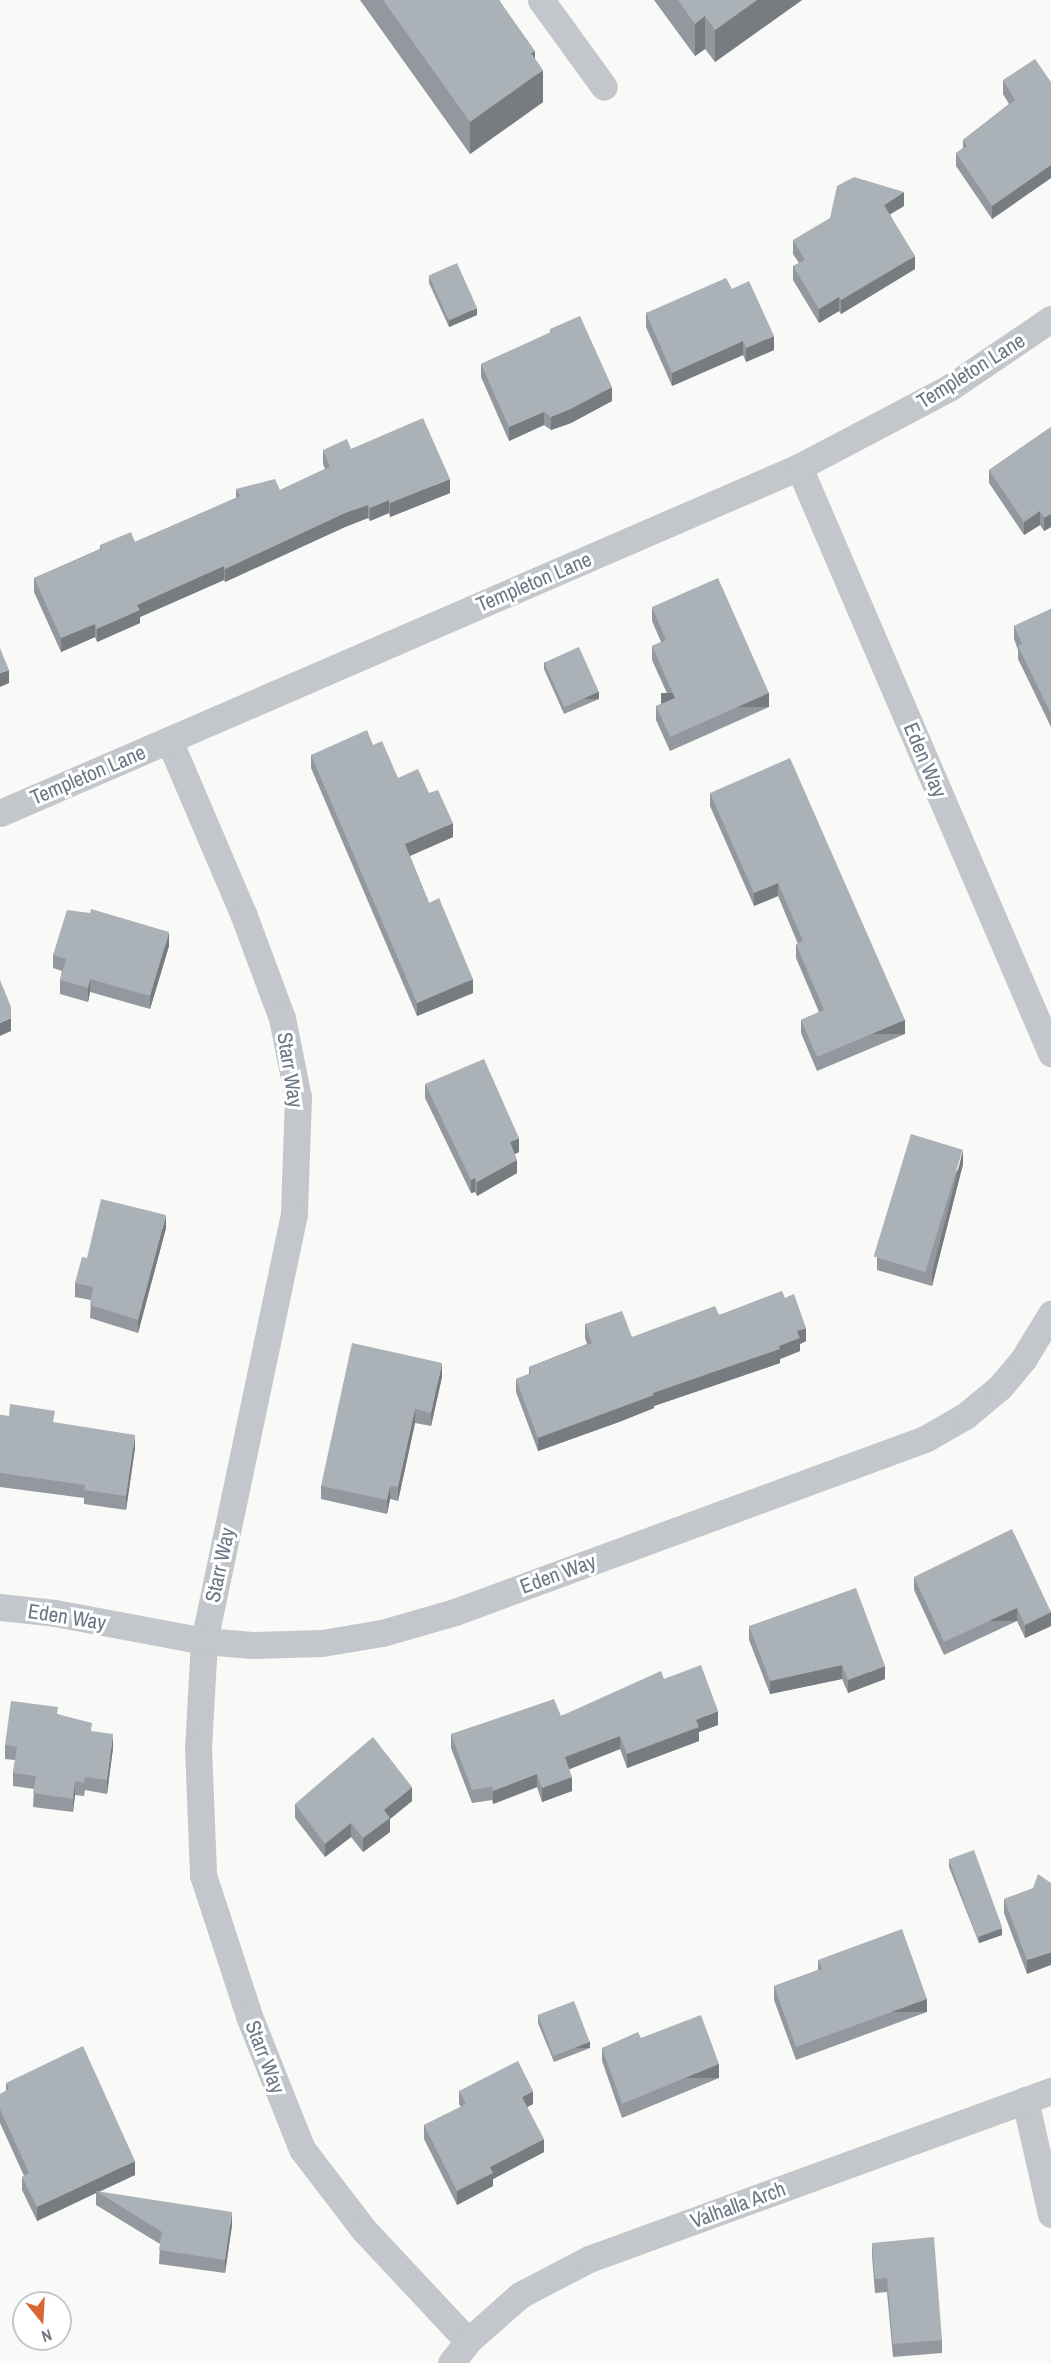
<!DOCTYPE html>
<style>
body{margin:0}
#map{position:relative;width:1051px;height:2363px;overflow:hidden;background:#f9f9f7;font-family:"Archivo Narrow",sans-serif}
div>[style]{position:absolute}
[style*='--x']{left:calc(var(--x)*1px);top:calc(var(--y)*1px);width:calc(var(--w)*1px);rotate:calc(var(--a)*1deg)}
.street>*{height:27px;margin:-13.5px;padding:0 13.5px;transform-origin:13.5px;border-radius:13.5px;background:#c3c6ca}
.wall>*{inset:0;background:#92989d}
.shaded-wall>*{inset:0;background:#777c80;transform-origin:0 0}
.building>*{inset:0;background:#aab1b7;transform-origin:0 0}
span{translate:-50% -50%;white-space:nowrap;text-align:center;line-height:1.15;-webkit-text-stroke:6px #fff;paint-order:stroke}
.street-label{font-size:21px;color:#6a7886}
.north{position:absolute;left:12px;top:2291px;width:60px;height:60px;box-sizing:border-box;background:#fff;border:2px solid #c3c9cf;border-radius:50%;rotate:162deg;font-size:16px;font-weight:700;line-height:24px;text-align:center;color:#6a7886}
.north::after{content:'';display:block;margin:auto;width:21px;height:27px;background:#da6636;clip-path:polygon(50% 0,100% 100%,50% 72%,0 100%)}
</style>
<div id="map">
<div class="street">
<i style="--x:541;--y:0;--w:107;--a:54.1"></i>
<i style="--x:799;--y:467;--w:638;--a:66.73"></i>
<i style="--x:169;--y:740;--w:191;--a:66.9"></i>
<i style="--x:244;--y:916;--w:109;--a:69.6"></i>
<i style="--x:282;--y:1018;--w:81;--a:78.6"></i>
<i style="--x:298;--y:1097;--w:117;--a:92"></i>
<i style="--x:294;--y:1214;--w:436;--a:101.9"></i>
<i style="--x:204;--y:1641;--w:107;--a:93.2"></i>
<i style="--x:198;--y:1748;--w:127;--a:87.7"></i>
<i style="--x:203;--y:1875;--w:148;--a:71.9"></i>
<i style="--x:249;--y:2016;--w:143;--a:68.3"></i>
<i style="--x:302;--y:2149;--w:102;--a:52.6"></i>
<i style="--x:364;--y:2230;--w:152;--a:46.9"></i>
<i style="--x:0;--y:813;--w:871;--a:-23.41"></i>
<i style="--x:799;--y:467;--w:170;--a:-27.8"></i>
<i style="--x:949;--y:388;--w:123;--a:-34.1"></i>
<i style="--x:0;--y:1607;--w:55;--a:6.2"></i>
<i style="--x:55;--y:1613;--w:152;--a:10.6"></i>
<i style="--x:204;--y:1641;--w:48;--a:4.8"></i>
<i style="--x:252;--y:1645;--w:70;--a:-1.6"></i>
<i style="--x:322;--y:1643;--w:61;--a:-9.5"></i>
<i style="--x:382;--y:1633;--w:76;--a:-16"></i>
<i style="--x:455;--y:1612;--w:501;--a:-20.21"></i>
<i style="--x:925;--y:1439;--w:46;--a:-29.9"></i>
<i style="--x:965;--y:1416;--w:45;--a:-39.6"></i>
<i style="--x:1000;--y:1387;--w:38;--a:-50"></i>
<i style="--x:1024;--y:1358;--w:52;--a:-58.5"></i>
<i style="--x:1025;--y:2100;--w:117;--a:77.2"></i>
<i style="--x:451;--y:2363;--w:28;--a:-52"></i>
<i style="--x:468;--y:2341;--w:69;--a:-41.5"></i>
<i style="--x:520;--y:2295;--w:78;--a:-27.6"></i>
<i style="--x:589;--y:2259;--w:492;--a:-20"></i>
</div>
<div class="wall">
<i style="clip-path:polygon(360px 0,499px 0,535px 58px,543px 102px,470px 154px)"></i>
<i style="clip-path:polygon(654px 0,802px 0,715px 62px,705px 49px,695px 56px)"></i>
<i style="clip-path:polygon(1003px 80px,1051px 82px,1051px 178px,992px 219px,956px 166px,956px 153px,963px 148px,963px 140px,1009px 104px,1003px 94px)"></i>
<i style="clip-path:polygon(904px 206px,890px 214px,915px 269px,841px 314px,839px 311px,819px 323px,793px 280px,793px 266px,799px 263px,793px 254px,793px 240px)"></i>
<i style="clip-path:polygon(429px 276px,477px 315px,449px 327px,429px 283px)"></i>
<i style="clip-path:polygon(732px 289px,774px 350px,746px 362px,743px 355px,672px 386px,646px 327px,646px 313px)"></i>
<i style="clip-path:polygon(550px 329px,612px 401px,571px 423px,551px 430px,544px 425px,509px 441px,481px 377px,481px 364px,550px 333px)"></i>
<i style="clip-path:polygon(1051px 427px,1051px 527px,1044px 531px,1040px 525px,1024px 535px,989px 483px,989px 470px)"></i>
<i style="clip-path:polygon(351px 449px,450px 493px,390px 517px,389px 513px,370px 521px,368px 518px,345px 527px,225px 582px,224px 580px,140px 617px,140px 623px,97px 642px,95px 637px,61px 652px,34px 592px,34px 578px,100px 549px,100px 545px,135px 542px,236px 498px,236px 489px,280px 490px,325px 469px,323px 464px,323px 450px)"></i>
<i style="clip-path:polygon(652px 607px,769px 707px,670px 751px,656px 720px,656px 706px,670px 700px,652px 660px,652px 646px,661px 642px,652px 621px)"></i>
<i style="clip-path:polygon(1051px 609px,1051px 727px,1018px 659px,1018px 650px,1014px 639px,1014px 626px)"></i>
<i style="clip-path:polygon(544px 662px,599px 699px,564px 714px,544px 669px)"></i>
<i style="clip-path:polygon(373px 745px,398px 778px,429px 793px,453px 837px,410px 856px,429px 903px,473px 993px,417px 1016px,311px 768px,311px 755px)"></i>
<i style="clip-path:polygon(710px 793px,905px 1034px,817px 1071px,801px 1033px,801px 1020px,819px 1012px,796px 958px,796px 944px,798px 944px,778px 896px,754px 906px,710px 806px)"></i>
<i style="clip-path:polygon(169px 946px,150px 1009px,90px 992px,88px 1002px,60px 994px,60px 980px,62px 971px,53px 968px,53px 955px)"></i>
<i style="clip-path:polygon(425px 1084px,519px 1152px,515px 1154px,517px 1173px,477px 1196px,475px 1192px,471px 1193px,425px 1098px)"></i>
<i style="clip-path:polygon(963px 1164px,932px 1286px,877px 1270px,877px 1257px)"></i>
<i style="clip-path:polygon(166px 1228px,138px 1333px,90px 1318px,91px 1300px,75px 1297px,75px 1283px,87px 1258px)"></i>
<i style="clip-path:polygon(785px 1298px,806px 1341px,800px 1344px,800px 1351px,780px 1359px,780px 1363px,654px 1406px,654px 1408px,619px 1422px,538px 1451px,516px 1392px,516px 1379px,529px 1374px,529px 1367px,587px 1344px,585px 1338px,585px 1324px,632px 1337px)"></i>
<i style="clip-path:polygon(442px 1377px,431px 1426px,415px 1423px,398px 1501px,390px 1499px,387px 1514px,321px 1499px,321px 1486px)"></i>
<i style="clip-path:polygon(0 1415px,55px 1423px,135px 1448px,126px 1510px,84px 1504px,84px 1498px,0 1487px)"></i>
<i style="clip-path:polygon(914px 1577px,1051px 1612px,1051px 1626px,1025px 1638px,1017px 1621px,944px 1655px,914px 1590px)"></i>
<i style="clip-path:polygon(749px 1626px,885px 1679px,848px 1693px,842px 1679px,770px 1694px,749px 1640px)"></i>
<i style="clip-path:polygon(664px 1679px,718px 1725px,699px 1732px,699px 1741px,627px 1768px,620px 1749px,569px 1769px,572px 1791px,542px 1802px,537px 1787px,493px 1804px,492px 1800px,472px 1803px,451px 1748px,451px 1734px,561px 1716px)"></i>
<i style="clip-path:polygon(58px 1714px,92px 1732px,113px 1748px,107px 1794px,85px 1790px,84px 1796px,75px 1795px,73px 1812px,33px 1807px,34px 1789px,13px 1786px,13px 1773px,15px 1760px,5px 1759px,5px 1745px)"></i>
<i style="clip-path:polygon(412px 1801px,390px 1819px,390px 1832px,363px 1852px,351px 1837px,325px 1857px,295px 1818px,295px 1804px)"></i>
<i style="clip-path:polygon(949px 1860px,1002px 1935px,979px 1943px,949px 1867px)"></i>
<i style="clip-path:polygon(1050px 1883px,1027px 1974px,1004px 1913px,1004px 1899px)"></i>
<i style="clip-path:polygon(818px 1960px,927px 2012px,796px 2060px,774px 2000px,774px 1986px,818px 1970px)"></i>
<i style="clip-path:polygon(538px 2016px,590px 2048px,554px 2062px,538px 2023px)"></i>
<i style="clip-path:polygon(641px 2038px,719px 2078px,622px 2118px,602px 2061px,602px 2048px)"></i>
<i style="clip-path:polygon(6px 2083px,135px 2175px,99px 2192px,232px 2225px,225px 2273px,159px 2264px,160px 2244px,96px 2205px,96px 2193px,37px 2221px,22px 2190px,22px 2177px,24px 2176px,0 2123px,0 2094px,6px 2091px)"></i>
<i style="clip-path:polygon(459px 2091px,533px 2104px,527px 2107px,544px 2152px,493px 2179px,493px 2186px,457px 2205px,424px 2139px,424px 2125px,461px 2107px,459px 2104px)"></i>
<i style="clip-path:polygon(872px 2243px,942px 2340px,942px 2353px,893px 2357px,887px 2292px,875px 2293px,872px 2256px)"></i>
</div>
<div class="shaded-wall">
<i style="clip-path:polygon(757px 0,802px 0,715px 62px,715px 30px)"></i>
<i style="clip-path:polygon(705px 16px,705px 49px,695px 56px,695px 24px)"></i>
<i style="clip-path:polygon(535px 51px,535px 76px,543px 70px,543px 102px,470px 154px,470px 122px,531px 53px)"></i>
<i style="clip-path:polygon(1051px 165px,1051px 178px,992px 219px,992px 206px)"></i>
<i style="clip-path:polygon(904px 192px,904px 206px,884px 218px,884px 205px)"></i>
<i style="clip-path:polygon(915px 256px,915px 269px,841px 314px,841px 300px)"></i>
<i style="clip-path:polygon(839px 297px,839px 311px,819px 323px,819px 309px)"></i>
<i style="clip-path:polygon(477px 308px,477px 315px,449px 327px,449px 321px)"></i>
<i style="clip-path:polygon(774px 336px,774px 350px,746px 362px,746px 348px)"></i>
<i style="clip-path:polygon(743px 341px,743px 355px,672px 386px,672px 373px)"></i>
<i style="clip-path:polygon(612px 387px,612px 401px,571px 423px,551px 430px,551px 417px)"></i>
<i style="clip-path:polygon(544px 412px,544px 425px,509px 441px,509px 427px)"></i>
<i style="clip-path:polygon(450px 479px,450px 493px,390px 517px,390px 503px)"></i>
<i style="clip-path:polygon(389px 500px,389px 513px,370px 521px,370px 508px)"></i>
<i style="clip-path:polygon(368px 505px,368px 518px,345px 527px,225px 582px,225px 569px,345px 513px)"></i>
<i style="clip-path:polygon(1040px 511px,1040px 525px,1024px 535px,1024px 522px)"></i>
<i style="clip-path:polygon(1051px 514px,1051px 527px,1044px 531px,1044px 518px)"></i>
<i style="clip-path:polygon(224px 566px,224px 580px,140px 617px,140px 623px,97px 642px,97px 629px,137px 605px)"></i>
<i style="clip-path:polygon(95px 624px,95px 637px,61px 652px,61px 638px)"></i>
<i style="clip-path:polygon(9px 670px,9px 683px,0 687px,0 673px)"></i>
<i style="left:599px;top:692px;width:7px;height:38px;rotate:90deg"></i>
<i style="left:769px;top:693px;width:14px;height:108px;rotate:90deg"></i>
<i style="clip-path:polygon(453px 823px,453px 837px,405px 858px,405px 844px)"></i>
<i style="clip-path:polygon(778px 883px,778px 896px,754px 906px,754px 893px)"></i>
<i style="clip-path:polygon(169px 932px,169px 946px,150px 1009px,150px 996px)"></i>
<i style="clip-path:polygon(90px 979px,90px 992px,88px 1002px,88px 988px)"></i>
<i style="clip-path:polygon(473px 979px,473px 993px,417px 1016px,417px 1003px)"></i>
<i style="clip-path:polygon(11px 1018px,11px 1031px,0 1036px,0 1023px)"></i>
<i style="left:905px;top:1020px;width:14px;height:95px;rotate:90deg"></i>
<i style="clip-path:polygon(519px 1138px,519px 1152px,510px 1156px,510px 1142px)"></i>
<i style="clip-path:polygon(963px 1150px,963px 1164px,932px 1286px,932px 1273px)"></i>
<i style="clip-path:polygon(517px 1160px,517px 1173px,477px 1196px,477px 1182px)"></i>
<i style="clip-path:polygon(475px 1178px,475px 1192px,471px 1193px,471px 1180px)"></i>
<i style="clip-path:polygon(166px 1215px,166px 1228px,138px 1333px,138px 1320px)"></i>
<i style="clip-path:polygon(806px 1328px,806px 1341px,800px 1344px,800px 1351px,780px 1359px,780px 1363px,654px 1406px,654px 1408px,619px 1422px,538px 1451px,538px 1438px,653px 1393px,779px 1346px,797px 1331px)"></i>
<i style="clip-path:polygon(442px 1363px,442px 1377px,431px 1426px,431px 1413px)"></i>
<i style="clip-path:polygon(415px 1409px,415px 1423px,398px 1501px,398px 1487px)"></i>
<i style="clip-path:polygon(135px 1435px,135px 1448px,126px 1510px,126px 1496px)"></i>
<i style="clip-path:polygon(390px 1486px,390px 1499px,387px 1514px,387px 1500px)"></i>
<i style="left:1017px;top:1608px;width:13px;height:81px;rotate:90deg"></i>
<i style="clip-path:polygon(1051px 1612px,1051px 1626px,1025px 1638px,1025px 1625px)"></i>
<i style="clip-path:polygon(842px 1665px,842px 1679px,770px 1694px,770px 1681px)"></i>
<i style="clip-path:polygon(885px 1666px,885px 1679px,848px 1693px,848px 1680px)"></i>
<i style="clip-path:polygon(718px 1711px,718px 1725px,699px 1732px,699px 1741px,627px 1768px,627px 1754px,696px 1720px)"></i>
<i style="clip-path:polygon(113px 1734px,113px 1748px,107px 1794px,107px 1780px)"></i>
<i style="clip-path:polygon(620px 1736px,620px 1749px,565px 1771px,565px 1757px)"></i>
<i style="clip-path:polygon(537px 1774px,537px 1787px,493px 1804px,493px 1791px)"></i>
<i style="clip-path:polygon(572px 1777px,572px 1791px,542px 1802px,542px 1788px)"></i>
<i style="clip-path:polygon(75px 1781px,75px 1795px,73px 1812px,73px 1799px)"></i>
<i style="clip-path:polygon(412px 1787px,412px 1801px,390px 1819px,390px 1832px,363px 1852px,363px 1838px,384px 1810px)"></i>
<i style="clip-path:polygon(351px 1823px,351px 1837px,325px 1857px,325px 1844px)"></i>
<i style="clip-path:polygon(1002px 1928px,1002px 1935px,979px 1943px,979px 1937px)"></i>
<i style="clip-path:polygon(1051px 1952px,1051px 1965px,1027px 1974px,1027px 1960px)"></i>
<i style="left:927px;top:1999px;width:13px;height:140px;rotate:90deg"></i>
<i style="left:590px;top:2042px;width:6px;height:39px;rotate:90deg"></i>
<i style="left:719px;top:2064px;width:14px;height:105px;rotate:90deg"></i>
<i style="clip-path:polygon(533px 2091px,533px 2104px,522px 2110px,522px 2097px)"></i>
<i style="clip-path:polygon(544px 2139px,544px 2152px,493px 2179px,493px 2186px,457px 2205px,457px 2191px,490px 2167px)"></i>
<i style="clip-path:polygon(135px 2161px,135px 2175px,98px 2192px,96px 2191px,96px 2193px,37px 2221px,37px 2207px)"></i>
<i style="clip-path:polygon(232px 2212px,232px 2225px,225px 2273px,225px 2260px)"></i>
</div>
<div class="building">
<i style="clip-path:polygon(383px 0,499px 0,535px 51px,531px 53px,543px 70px,470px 122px)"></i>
<i style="clip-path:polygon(678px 0,757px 0,715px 30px,705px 16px,695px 24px)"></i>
<i style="clip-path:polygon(1035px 59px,1051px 82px,1051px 165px,992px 206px,956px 153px,967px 146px,963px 140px,1015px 100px,1003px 80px)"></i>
<i style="clip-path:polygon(854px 177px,904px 192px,884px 205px,915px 256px,841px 300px,839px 297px,819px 309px,793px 266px,805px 260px,793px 240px,830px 218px,837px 186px)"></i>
<i style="left:457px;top:263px;width:49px;height:31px;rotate:66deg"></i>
<i style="clip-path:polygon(726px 278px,732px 289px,749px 281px,774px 336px,746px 348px,743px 341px,672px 373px,646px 313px)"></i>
<i style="clip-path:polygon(580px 316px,612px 387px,571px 409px,551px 417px,544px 412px,509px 427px,481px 364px,551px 332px,550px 329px)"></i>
<i style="clip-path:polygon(423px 418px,450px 479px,390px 503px,389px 500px,370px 508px,368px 505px,345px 513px,225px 569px,224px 566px,137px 605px,140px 610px,97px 629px,95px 624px,61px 638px,34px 578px,102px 549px,100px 545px,131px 532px,135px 542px,240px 496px,236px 489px,275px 479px,280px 490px,330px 467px,323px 450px,347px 439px,351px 449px)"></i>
<i style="clip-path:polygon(1051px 427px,1051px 514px,1044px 518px,1040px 511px,1024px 522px,989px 470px)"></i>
<i style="clip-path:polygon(718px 578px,769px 693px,670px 737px,656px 706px,675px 698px,652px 646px,666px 640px,652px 607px)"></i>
<i style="clip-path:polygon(1051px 609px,1051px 714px,1018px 646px,1022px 644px,1014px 626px)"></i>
<i style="left:579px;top:647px;width:49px;height:38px;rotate:66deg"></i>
<i style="clip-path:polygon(0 648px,9px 670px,0 673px)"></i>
<i style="clip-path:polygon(367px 730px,373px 745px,382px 741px,398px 778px,418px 769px,429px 793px,438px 790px,453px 823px,405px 844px,429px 903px,439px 898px,473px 979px,417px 1003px,311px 755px)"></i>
<i style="clip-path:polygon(790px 758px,905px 1020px,817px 1057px,801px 1020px,824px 1010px,796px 944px,803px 941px,778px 883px,754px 893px,710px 793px)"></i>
<i style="clip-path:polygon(91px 909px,169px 932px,150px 996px,90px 979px,88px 988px,60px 980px,66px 959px,53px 955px,67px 910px,90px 913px)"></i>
<i style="clip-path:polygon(0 980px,11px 1007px,11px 1018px,0 1023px)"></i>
<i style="clip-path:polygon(484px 1059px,519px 1138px,510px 1142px,517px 1160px,477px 1182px,475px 1178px,471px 1180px,425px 1084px)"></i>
<i style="left:911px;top:1134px;width:54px;height:128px;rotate:17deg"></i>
<i style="clip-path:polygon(101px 1199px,166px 1215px,138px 1320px,90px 1305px,93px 1287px,75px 1283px,82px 1257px,87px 1258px)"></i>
<i style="clip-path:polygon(782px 1291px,785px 1298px,794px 1294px,806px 1328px,797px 1331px,800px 1338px,779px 1346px,780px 1349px,653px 1393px,654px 1395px,619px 1408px,538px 1438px,516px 1379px,531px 1373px,529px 1367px,592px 1343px,585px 1324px,622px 1311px,632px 1337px,715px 1306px,719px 1315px)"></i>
<i style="clip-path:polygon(352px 1343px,442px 1363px,431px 1413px,415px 1409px,398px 1487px,390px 1486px,387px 1500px,321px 1486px)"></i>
<i style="clip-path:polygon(10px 1404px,55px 1411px,53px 1422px,135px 1435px,126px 1496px,84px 1490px,85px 1485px,0 1473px,0 1415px,9px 1416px)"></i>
<i style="clip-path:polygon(1012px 1529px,1051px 1612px,1025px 1625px,1017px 1608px,944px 1642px,914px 1577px)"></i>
<i style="clip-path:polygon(856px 1588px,885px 1666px,848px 1680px,842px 1665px,770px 1681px,749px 1626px)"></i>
<i style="clip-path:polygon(701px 1665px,718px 1711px,696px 1720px,699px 1727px,627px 1754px,620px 1736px,565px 1757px,572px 1777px,542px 1788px,537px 1774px,493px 1791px,492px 1787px,472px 1790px,451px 1734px,554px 1699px,561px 1716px,661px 1671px,664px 1679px)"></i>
<i style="clip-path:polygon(11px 1701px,58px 1707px,57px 1714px,92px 1723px,91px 1731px,113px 1734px,107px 1780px,85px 1777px,84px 1783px,75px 1781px,73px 1799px,33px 1793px,36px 1776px,13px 1773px,17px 1747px,5px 1745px)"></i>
<i style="clip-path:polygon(373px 1737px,412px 1787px,384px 1810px,390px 1818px,363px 1838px,351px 1823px,325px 1844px,295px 1804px)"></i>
<i style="left:974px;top:1850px;width:83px;height:27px;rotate:70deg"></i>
<i style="clip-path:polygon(1038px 1874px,1051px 1883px,1051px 1952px,1027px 1960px,1004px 1899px,1033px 1888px)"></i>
<i style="clip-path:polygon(902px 1929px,927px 1999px,796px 2047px,774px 1986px,822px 1969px,818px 1960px)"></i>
<i style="left:574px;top:2001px;width:44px;height:39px;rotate:69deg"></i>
<i style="clip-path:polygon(701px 2015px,719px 2064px,622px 2104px,602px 2048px,638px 2032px,641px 2038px)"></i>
<i style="clip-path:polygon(83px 2046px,135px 2161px,37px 2207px,22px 2177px,29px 2173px,0 2109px,0 2094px,9px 2089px,6px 2083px)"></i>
<i style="clip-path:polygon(518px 2061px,533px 2091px,522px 2097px,544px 2139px,490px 2167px,493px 2173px,457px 2191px,424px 2125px,466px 2104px,459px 2091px)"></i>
<i style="clip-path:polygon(96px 2191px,232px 2212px,225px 2260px,159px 2250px,162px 2232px)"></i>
<i style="clip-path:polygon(934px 2237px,942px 2340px,893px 2344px,887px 2278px,875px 2279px,872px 2243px)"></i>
</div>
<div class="street-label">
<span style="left:971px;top:371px;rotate:-32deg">Templeton Lane</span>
<span style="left:534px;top:582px;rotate:-23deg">Templeton Lane</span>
<span style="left:925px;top:760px;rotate:67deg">Eden Way</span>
<span style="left:88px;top:775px;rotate:-23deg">Templeton Lane</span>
<span style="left:290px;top:1070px;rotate:81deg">Starr Way</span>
<span style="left:220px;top:1565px;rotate:-78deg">Starr Way</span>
<span style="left:558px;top:1574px;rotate:-20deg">Eden Way</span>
<span style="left:67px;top:1617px;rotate:9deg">Eden Way</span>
<span style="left:265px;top:2057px;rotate:69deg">Starr Way</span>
<span style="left:738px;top:2205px;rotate:-20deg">Valhalla Arch</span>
</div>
<div class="north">N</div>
</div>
